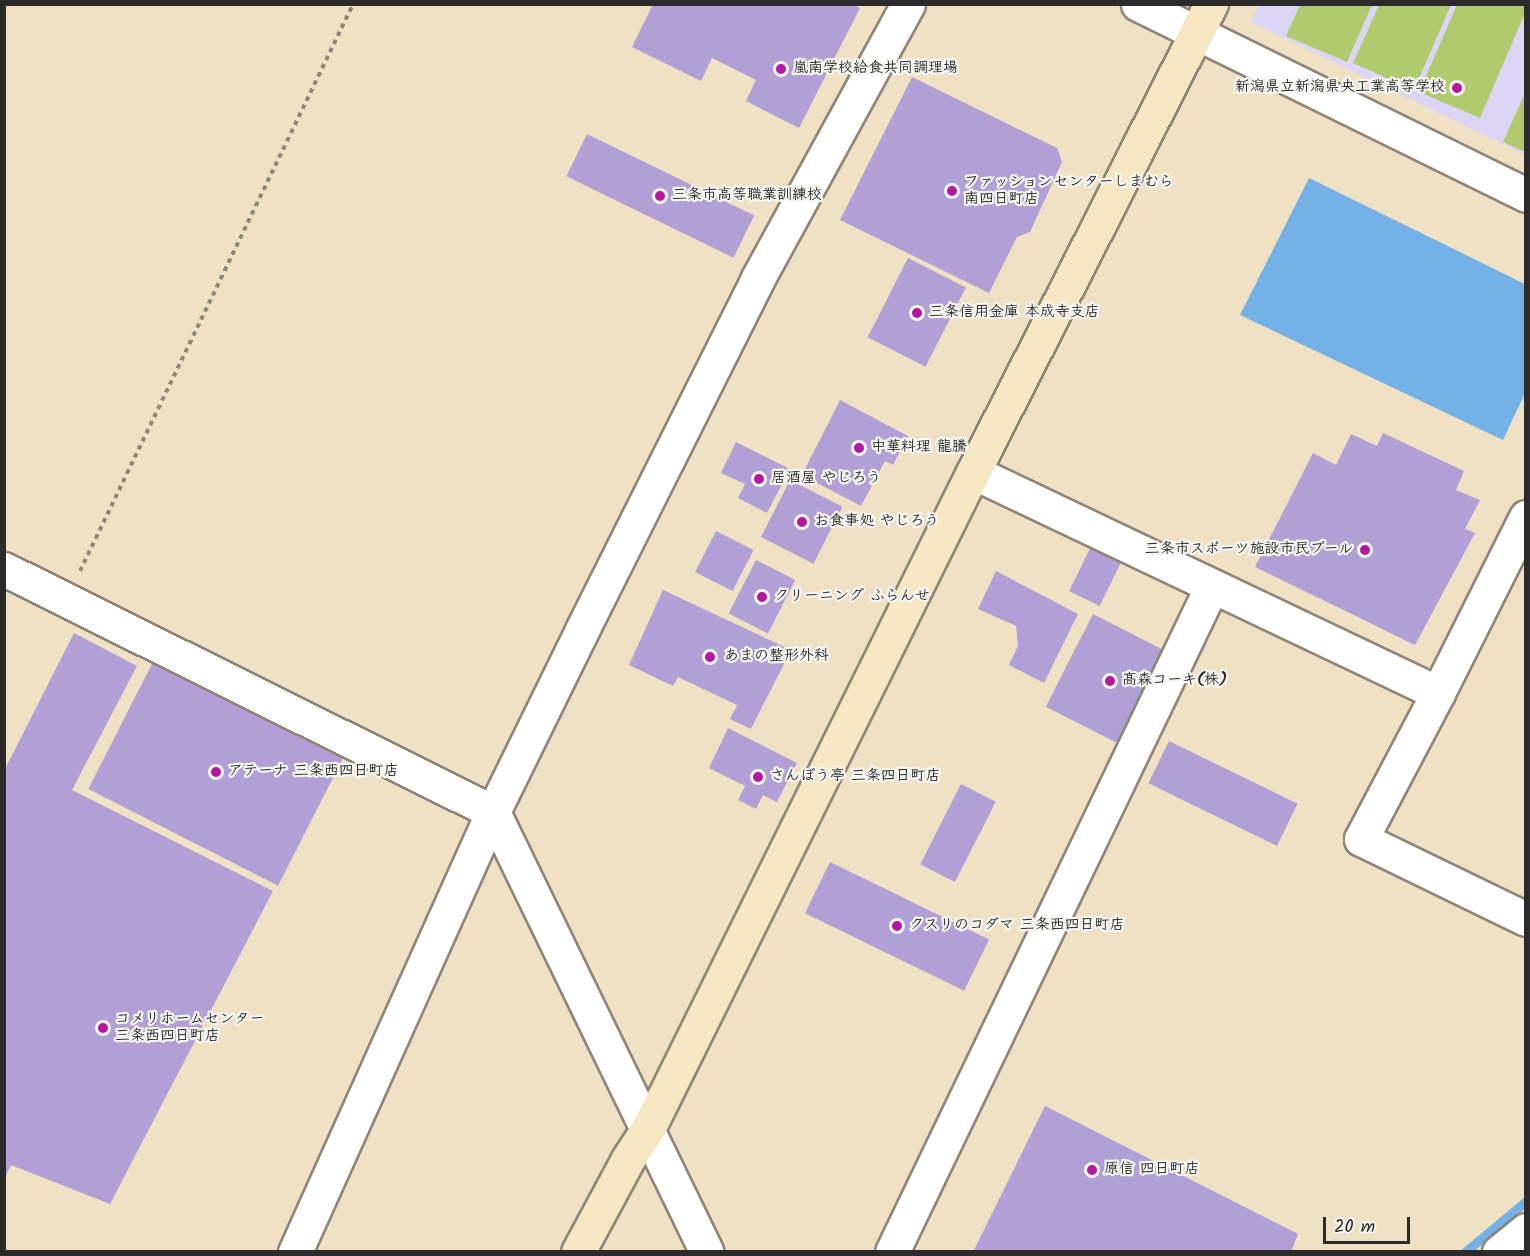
<!DOCTYPE html>
<meta charset="utf-8">
<style>
body{margin:0}
#map{position:relative;width:1530px;height:1256px;overflow:hidden;background:#f0e1c5;font-family:Kalam,"Klee One",sans-serif}
div>[style]{position:absolute}
[style*='--x']{left:calc(var(--x)*1px);top:calc(var(--y)*1px);width:calc(var(--w)*1px);rotate:calc(var(--a)*1deg)}
.built>*{inset:0;background:#ddd5f6}
.green>*{inset:0;background:#b2ca6e}
.water>*{inset:0;background:#73b1e6}
.stream>*{height:9px;margin:-4.5px;padding:0 4.5px;transform-origin:4.5px;border-radius:4.5px;background:#73b1e6}
.building>*{inset:0;background:#b0a0d5;transform-origin:0 0}
.path>*{height:4px;margin-top:-2px;transform-origin:0;background:repeating-linear-gradient(90deg,#8e8678 0 4.5px,transparent 0 9px)}
.roads{filter:drop-shadow(2px 0 #8e8678) drop-shadow(-2px 0 #8e8678) drop-shadow(0 2px #8e8678) drop-shadow(0 -2px #8e8678)}
.street>*{height:33px;margin:-16.5px;padding:0 16.5px;transform-origin:16.5px;border-radius:16.5px;background:#fff}
.secondary>*{height:33px;margin:-16.5px;padding:0 16.5px;transform-origin:16.5px;border-radius:16.5px;background:#f7e8c3}
.dots>*{width:16px;height:16px;translate:-50% -50%;box-sizing:border-box;border:3px solid #f6f6f2;border-radius:50%}
span{translate:-50% -50%;white-space:nowrap;text-align:center;line-height:1.15;-webkit-text-stroke:4.5px #f6f6f2;paint-order:stroke}
.poi-label{font-size:15px;color:#2b2b2b;font-weight:700}
.left{translate:0 -50%;text-align:left}
.right{translate:-100% -50%;text-align:right}
.frame{position:absolute;inset:0;border:6px solid #2b2b2b;pointer-events:none}
.scale{position:absolute;left:1323px;top:1217px;width:87px;height:27px;box-sizing:border-box;border:3px solid #2b2b2b;border-top:0;padding-left:8px;font-size:18px;line-height:21px;white-space:nowrap;color:#2b2b2b;-webkit-text-stroke:4px #f6f6f2;paint-order:stroke}
</style>
<div id="map">
<div class="built">
<i style="clip-path:polygon(1259px 5px,1525px 5px,1525px 155px,1251px 22px)"></i>
</div>
<div class="green">
<i style="clip-path:polygon(1300px 5px,1372px 5px,1347px 62px,1286px 36px)"></i>
<i style="clip-path:polygon(1379px 5px,1451px 5px,1414px 90px,1353px 63px)"></i>
<i style="clip-path:polygon(1457px 5px,1525px 5px,1525px 13px,1480px 118px,1419px 92px)"></i>
<i style="clip-path:polygon(1525px 93px,1525px 152px,1503px 142px)"></i>
</div>
<div class="water">
<i style="clip-path:polygon(1309px 178px,1525px 284px,1525px 393px,1503px 440px,1240px 315px)"></i>
</div>
<div class="stream">
<i style="--x:1465;--y:1252;--w:80;--a:-39.9"></i>
</div>
<div class="building">
<i style="clip-path:polygon(653px 4px,853px 4px,860px 8px,799px 128px,746px 101px,756px 80px,712px 58px,701px 81px,632px 47px)"></i>
<i style="clip-path:polygon(912px 77px,1057px 148px,1062px 162px,1030px 232px,1017px 237px,989px 293px,840px 220px)"></i>
<i style="left:587px;top:134px;width:186px;height:47px;rotate:26deg"></i>
<i style="left:908px;top:258px;width:65px;height:89px;rotate:27deg"></i>
<i style="clip-path:polygon(840px 400px,908px 436px,893px 465px,885px 461px,861px 506px,802px 475px)"></i>
<i style="clip-path:polygon(1383px 433px,1464px 471px,1456px 490px,1480px 500px,1465px 529px,1475px 533px,1415px 645px,1255px 567px,1313px 453px,1336px 465px,1351px 434px,1377px 446px)"></i>
<i style="clip-path:polygon(736px 442px,790px 469px,767px 513px,738px 498px,745px 484px,721px 473px)"></i>
<i style="left:790px;top:480px;width:59px;height:64px;rotate:27deg"></i>
<i style="left:716px;top:531px;width:42px;height:46px;rotate:27deg"></i>
<i style="left:1095px;top:538px;width:34px;height:59px;rotate:26deg"></i>
<i style="left:756px;top:560px;width:44px;height:60px;rotate:27deg"></i>
<i style="clip-path:polygon(996px 571px,1078px 614px,1044px 683px,1009px 665px,1018px 646px,1016px 626px,978px 609px)"></i>
<i style="clip-path:polygon(663px 590px,791px 650px,751px 729px,730px 719px,737px 705px,678px 677px,673px 686px,629px 665px)"></i>
<i style="left:1093px;top:614px;width:89px;height:104px;rotate:27deg"></i>
<i style="clip-path:polygon(74px 633px,137px 666px,72px 790px,273px 891px,110px 1204px,11px 1165px,4px 1179px,4px 771px)"></i>
<i style="left:155px;top:658px;width:213px;height:147px;rotate:27deg"></i>
<i style="clip-path:polygon(728px 728px,797px 763px,777px 802px,763px 795px,756px 809px,738px 800px,745px 786px,709px 768px)"></i>
<i style="left:1169px;top:741px;width:143px;height:47px;rotate:26deg"></i>
<i style="left:961px;top:784px;width:39px;height:90px;rotate:27deg"></i>
<i style="left:830px;top:862px;width:177px;height:57px;rotate:26deg"></i>
<i style="clip-path:polygon(1045px 1106px,1298px 1234px,1291px 1252px,973px 1252px)"></i>
</div>
<div class="path">
<i style="--x:80;--y:571;--w:629;--a:-64.29"></i>
</div>
<div class="roads">
<div class="street">
<i style="--x:1138;--y:4;--w:432;--a:26.2"></i>
<i style="--x:973;--y:472;--w:515;--a:25.42"></i>
<i style="--x:1526;--y:517;--w:197;--a:116.6"></i>
<i style="--x:1438;--y:693;--w:165;--a:117.8"></i>
<i style="--x:1361;--y:839;--w:183;--a:25.9"></i>
<i style="--x:4;--y:569;--w:546;--a:26.42"></i>
<i style="--x:493;--y:812;--w:489;--a:64.1"></i>
<i style="--x:295;--y:1252;--w:482;--a:-65.8"></i>
<i style="--x:493;--y:812;--w:205;--a:-63.9"></i>
<i style="--x:583;--y:628;--w:391;--a:-63.4"></i>
<i style="--x:758;--y:278;--w:312;--a:-61.3"></i>
<i style="--x:892;--y:1252;--w:739;--a:-64.34"></i>
<i style="--x:1499;--y:1252;--w:35;--a:-39"></i>
</div>
<div class="secondary">
<i style="--x:578;--y:1252;--w:106;--a:-61.7"></i>
<i style="--x:628;--y:1159;--w:38;--a:-57"></i>
<i style="--x:649;--y:1127;--w:731;--a:-63.68"></i>
<i style="--x:973;--y:472;--w:525;--a:-63.04"></i>
</div>
</div>
<div class="dots">
<i style="left:781px;top:69px;background:#b5179e"></i>
<i style="left:1457px;top:88px;background:#b5179e"></i>
<i style="left:952px;top:191px;background:#b5179e"></i>
<i style="left:660px;top:196px;background:#b5179e"></i>
<i style="left:917px;top:313px;background:#b5179e"></i>
<i style="left:859px;top:448px;background:#b5179e"></i>
<i style="left:759px;top:479px;background:#b5179e"></i>
<i style="left:802px;top:522px;background:#b5179e"></i>
<i style="left:1365px;top:550px;background:#b5179e"></i>
<i style="left:762px;top:597px;background:#b5179e"></i>
<i style="left:710px;top:657px;background:#b5179e"></i>
<i style="left:1110px;top:681px;background:#b5179e"></i>
<i style="left:216px;top:772px;background:#b5179e"></i>
<i style="left:758px;top:777px;background:#b5179e"></i>
<i style="left:897px;top:926px;background:#b5179e"></i>
<i style="left:103px;top:1028px;background:#b5179e"></i>
<i style="left:1092px;top:1170px;background:#b5179e"></i>
</div>
<div class="poi-label">
<span class="left" style="left:793px;top:69px">嵐南学校給食共同調理場</span>
<span class="right" style="left:1445px;top:88px">新潟県立新潟県央工業高等学校</span>
<span class="left" style="left:964px;top:191px">ファッションセンターしまむら<br>南四日町店</span>
<span class="left" style="left:672px;top:196px">三条市高等職業訓練校</span>
<span class="left" style="left:929px;top:313px">三条信用金庫 本成寺支店</span>
<span class="left" style="left:871px;top:448px">中華料理 龍騰</span>
<span class="left" style="left:771px;top:479px">居酒屋 やじろう</span>
<span class="left" style="left:814px;top:522px">お食事処 やじろう</span>
<span class="right" style="left:1353px;top:550px">三条市スポーツ施設市民プール</span>
<span class="left" style="left:774px;top:597px">クリーニング ふらんせ</span>
<span class="left" style="left:724px;top:657px">あまの整形外科</span>
<span class="left" style="left:1122px;top:681px">髙森コーキ(株)</span>
<span class="left" style="left:228px;top:772px">アテーナ 三条西四日町店</span>
<span class="left" style="left:770px;top:777px">さんぽう亭 三条四日町店</span>
<span class="left" style="left:909px;top:926px">クスリのコダマ 三条西四日町店</span>
<span class="left" style="left:115px;top:1028px">コメリホームセンター<br>三条西四日町店</span>
<span class="left" style="left:1104px;top:1170px">原信 四日町店</span>
</div>
<div class="frame"></div>
<div class="scale">20 m</div>
</div>
